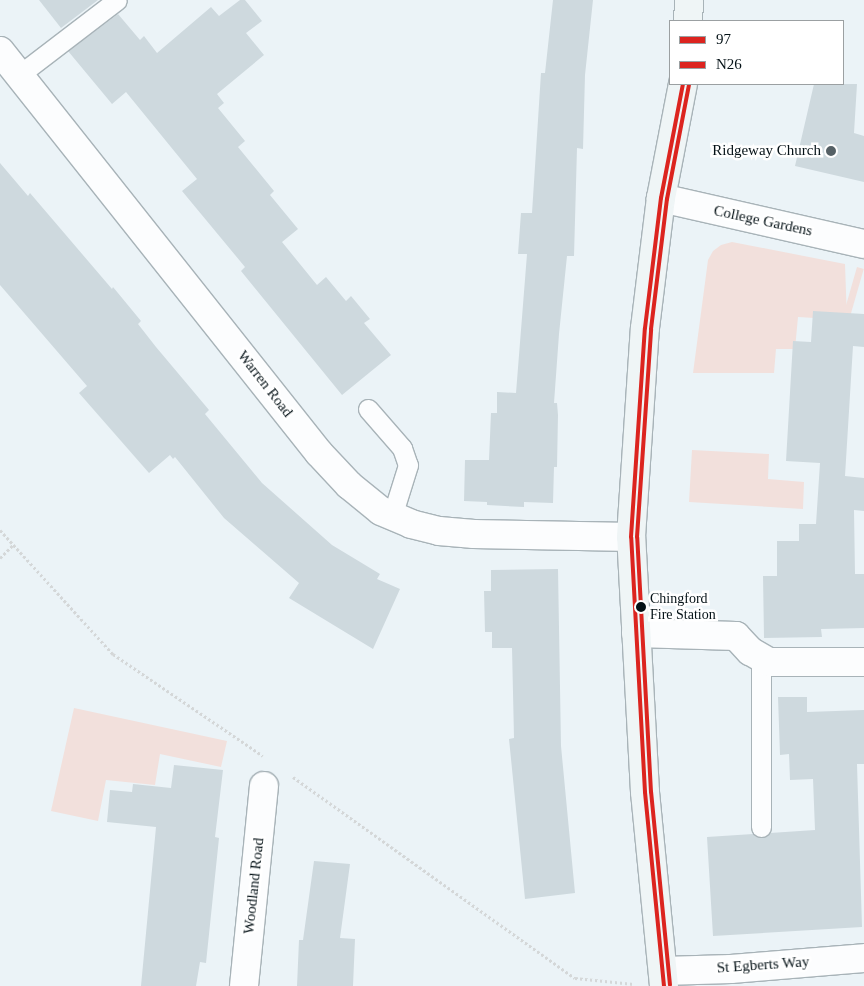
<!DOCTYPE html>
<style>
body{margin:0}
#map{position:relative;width:864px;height:986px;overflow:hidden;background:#ebf3f7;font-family:Georgia,serif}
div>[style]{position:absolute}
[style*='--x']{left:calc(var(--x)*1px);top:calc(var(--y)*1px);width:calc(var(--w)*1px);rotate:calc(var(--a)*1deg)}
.green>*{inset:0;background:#f2e0dc;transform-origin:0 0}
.building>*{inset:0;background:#ced9de}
.path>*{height:3px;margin-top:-1.5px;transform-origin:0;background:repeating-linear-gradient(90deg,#d4d7d8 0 2.5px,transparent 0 5px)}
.roads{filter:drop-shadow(1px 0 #a8b3b8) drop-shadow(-1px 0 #a8b3b8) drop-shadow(0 1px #a8b3b8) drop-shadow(0 -1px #a8b3b8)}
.lane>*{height:19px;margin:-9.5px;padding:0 9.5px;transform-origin:9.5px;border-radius:9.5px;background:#fcfdfe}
.street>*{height:28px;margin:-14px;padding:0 14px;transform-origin:14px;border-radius:14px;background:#fcfdfe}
.secondary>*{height:28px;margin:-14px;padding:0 14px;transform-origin:14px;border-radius:14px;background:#eff5f6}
.bus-1>*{height:4px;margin:-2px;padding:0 2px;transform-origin:2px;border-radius:2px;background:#dc241f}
.bus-2>*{height:4px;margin:-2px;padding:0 2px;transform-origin:2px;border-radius:2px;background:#dc241f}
.dots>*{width:14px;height:14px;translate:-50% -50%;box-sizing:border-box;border:2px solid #fff;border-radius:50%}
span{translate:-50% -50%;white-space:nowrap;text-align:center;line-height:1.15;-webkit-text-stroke:5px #fff;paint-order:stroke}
.bus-label{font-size:14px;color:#041116}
.left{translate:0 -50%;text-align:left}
.poi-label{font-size:15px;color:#041116}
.right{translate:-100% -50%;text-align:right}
.street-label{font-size:15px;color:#041116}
.legend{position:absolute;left:669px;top:20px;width:175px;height:65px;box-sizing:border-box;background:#fff;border:1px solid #9ba0a2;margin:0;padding:6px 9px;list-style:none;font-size:15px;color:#041116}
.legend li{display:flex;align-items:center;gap:10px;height:25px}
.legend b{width:25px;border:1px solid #9ba0a2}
</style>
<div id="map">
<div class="green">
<i style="clip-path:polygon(732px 242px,845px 264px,847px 320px,798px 317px,795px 349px,776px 349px,774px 373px,693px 373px,708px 260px,713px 251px,721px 245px)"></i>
<i style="left:857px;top:267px;width:7px;height:54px;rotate:16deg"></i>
<i style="clip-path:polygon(692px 450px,769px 454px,768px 479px,804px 482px,803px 509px,689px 502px)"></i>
<i style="clip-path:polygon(74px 708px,227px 741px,221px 767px,160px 754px,155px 785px,106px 780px,98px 821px,51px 811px)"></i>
</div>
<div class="building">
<i style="clip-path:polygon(39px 0,98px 0,61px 28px)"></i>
<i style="clip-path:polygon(240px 0,245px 0,262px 21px,246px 33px,264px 55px,217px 94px,224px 103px,218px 108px,245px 141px,238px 147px,274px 191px,270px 195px,298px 229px,282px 242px,317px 285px,326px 277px,346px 301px,351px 296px,370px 319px,364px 323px,391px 355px,342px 395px,241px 271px,245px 267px,182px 191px,197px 179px,126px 92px,112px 104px,68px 51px,118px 14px,140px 40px,144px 36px,157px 53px,211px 7px,219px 16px)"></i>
<i style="clip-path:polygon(553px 0,593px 0,585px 75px,583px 149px,577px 148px,574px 256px,567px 256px,559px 334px,554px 403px,557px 403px,558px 415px,557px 467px,554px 467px,553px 503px,524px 502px,524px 507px,487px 505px,487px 502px,464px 501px,465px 460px,489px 460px,491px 413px,497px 413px,497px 392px,516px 393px,527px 254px,518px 254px,521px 213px,532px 213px,541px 73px,545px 73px)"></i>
<i style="clip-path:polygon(814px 84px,857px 84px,854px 133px,864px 136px,864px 182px,795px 166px)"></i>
<i style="clip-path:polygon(0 163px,28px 196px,30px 193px,112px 289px,113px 287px,141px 321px,138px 324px,156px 347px,209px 410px,205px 414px,262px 483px,332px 545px,380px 574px,377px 579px,400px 589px,373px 649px,289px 598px,299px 583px,224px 518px,175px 457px,173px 459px,170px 455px,149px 473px,79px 393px,87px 386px,0 285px)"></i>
<i style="clip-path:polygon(813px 311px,864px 314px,864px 347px,853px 346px,845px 476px,864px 478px,864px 511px,854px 510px,855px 574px,864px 574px,864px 628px,821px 629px,822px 637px,764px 638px,763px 576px,777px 576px,777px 541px,799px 541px,799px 524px,816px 524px,820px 463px,786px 461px,793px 341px,811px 342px)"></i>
<i style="clip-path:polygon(558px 569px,561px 746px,575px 893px,525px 899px,509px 739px,514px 738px,512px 648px,492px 648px,492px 632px,485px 632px,484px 591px,491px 591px,491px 570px)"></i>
<i style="clip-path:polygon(778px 697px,807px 697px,807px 712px,864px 710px,864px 764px,857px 764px,862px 927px,713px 936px,707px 837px,753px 834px,761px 838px,770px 833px,815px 830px,813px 779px,790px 780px,789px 754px,780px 755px)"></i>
<i style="clip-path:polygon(174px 765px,223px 770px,215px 837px,219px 838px,206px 963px,200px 962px,196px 986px,141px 986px,156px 827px,107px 822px,110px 790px,132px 792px,133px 784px,171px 788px)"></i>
<i style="clip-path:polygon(314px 861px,350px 864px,340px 938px,355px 939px,353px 986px,297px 986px,299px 940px,303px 940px)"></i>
</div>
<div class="path">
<i style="--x:0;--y:530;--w:168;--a:47.7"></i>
<i style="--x:113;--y:654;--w:181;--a:34.2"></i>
<i style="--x:0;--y:558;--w:18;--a:-45"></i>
<i style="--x:293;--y:777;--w:346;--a:35.5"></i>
<i style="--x:575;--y:978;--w:59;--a:5.8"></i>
</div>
<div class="roads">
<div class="lane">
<i style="--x:19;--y:75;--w:123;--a:-37.4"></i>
<i style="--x:368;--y:409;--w:52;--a:48.9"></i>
<i style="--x:402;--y:448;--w:18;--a:71"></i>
<i style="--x:408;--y:465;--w:53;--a:107.4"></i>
<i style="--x:761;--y:657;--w:170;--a:90"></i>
</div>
<div class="street">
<i style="--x:0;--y:51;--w:513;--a:51.57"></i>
<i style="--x:319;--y:453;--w:44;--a:46.8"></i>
<i style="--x:349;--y:485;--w:41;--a:39.1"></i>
<i style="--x:381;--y:511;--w:33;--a:23"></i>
<i style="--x:411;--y:524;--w:29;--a:14"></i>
<i style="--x:439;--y:531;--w:35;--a:5"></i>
<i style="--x:474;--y:534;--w:157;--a:1.1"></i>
<i style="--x:661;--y:198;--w:208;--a:12.8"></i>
<i style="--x:636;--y:633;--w:100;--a:1.7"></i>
<i style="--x:736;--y:636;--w:21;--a:47"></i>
<i style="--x:750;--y:651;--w:22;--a:30"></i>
<i style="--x:769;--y:662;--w:95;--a:0"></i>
<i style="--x:663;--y:971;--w:68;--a:-1.7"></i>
<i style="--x:731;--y:969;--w:133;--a:-4.7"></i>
<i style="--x:244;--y:986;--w:201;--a:-84.3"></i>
</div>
<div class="secondary">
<i style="--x:688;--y:21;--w:21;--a:-87"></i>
<i style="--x:664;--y:986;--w:195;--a:-95.6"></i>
<i style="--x:645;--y:792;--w:255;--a:-93.1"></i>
<i style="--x:631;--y:537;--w:209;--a:-86.2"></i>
<i style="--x:645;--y:328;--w:131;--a:-83"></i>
<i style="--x:661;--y:198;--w:116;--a:-79.1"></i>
</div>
</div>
<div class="bus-1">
<i style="--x:664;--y:986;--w:195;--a:-95.6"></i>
<i style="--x:645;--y:792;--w:255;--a:-93.1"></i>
<i style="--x:631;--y:537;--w:209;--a:-86.2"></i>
<i style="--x:645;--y:328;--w:131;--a:-83"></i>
<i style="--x:661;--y:198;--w:116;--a:-79.1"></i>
</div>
<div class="bus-2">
<i style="--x:670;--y:985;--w:194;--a:-95.6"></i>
<i style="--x:651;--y:792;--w:255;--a:-93.1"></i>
<i style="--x:637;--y:537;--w:208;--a:-86.1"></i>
<i style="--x:651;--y:329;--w:131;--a:-83"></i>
<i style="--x:667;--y:199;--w:116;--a:-79.1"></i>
</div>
<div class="dots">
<i style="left:831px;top:151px;background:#556065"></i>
<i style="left:641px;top:607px;background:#041116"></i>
</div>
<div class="bus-label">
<span class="left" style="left:650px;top:607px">Chingford<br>Fire Station</span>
</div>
<div class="poi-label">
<span class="right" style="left:821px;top:151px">Ridgeway Church</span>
</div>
<div class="street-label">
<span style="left:763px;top:221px;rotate:12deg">College Gardens</span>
<span style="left:265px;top:384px;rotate:52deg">Warren Road</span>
<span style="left:254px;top:886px;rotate:-84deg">Woodland Road</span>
<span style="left:763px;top:965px;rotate:-4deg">St Egberts Way</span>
</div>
<ul class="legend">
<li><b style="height:6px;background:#dc241f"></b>97</li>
<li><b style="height:6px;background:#dc241f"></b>N26</li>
</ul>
</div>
